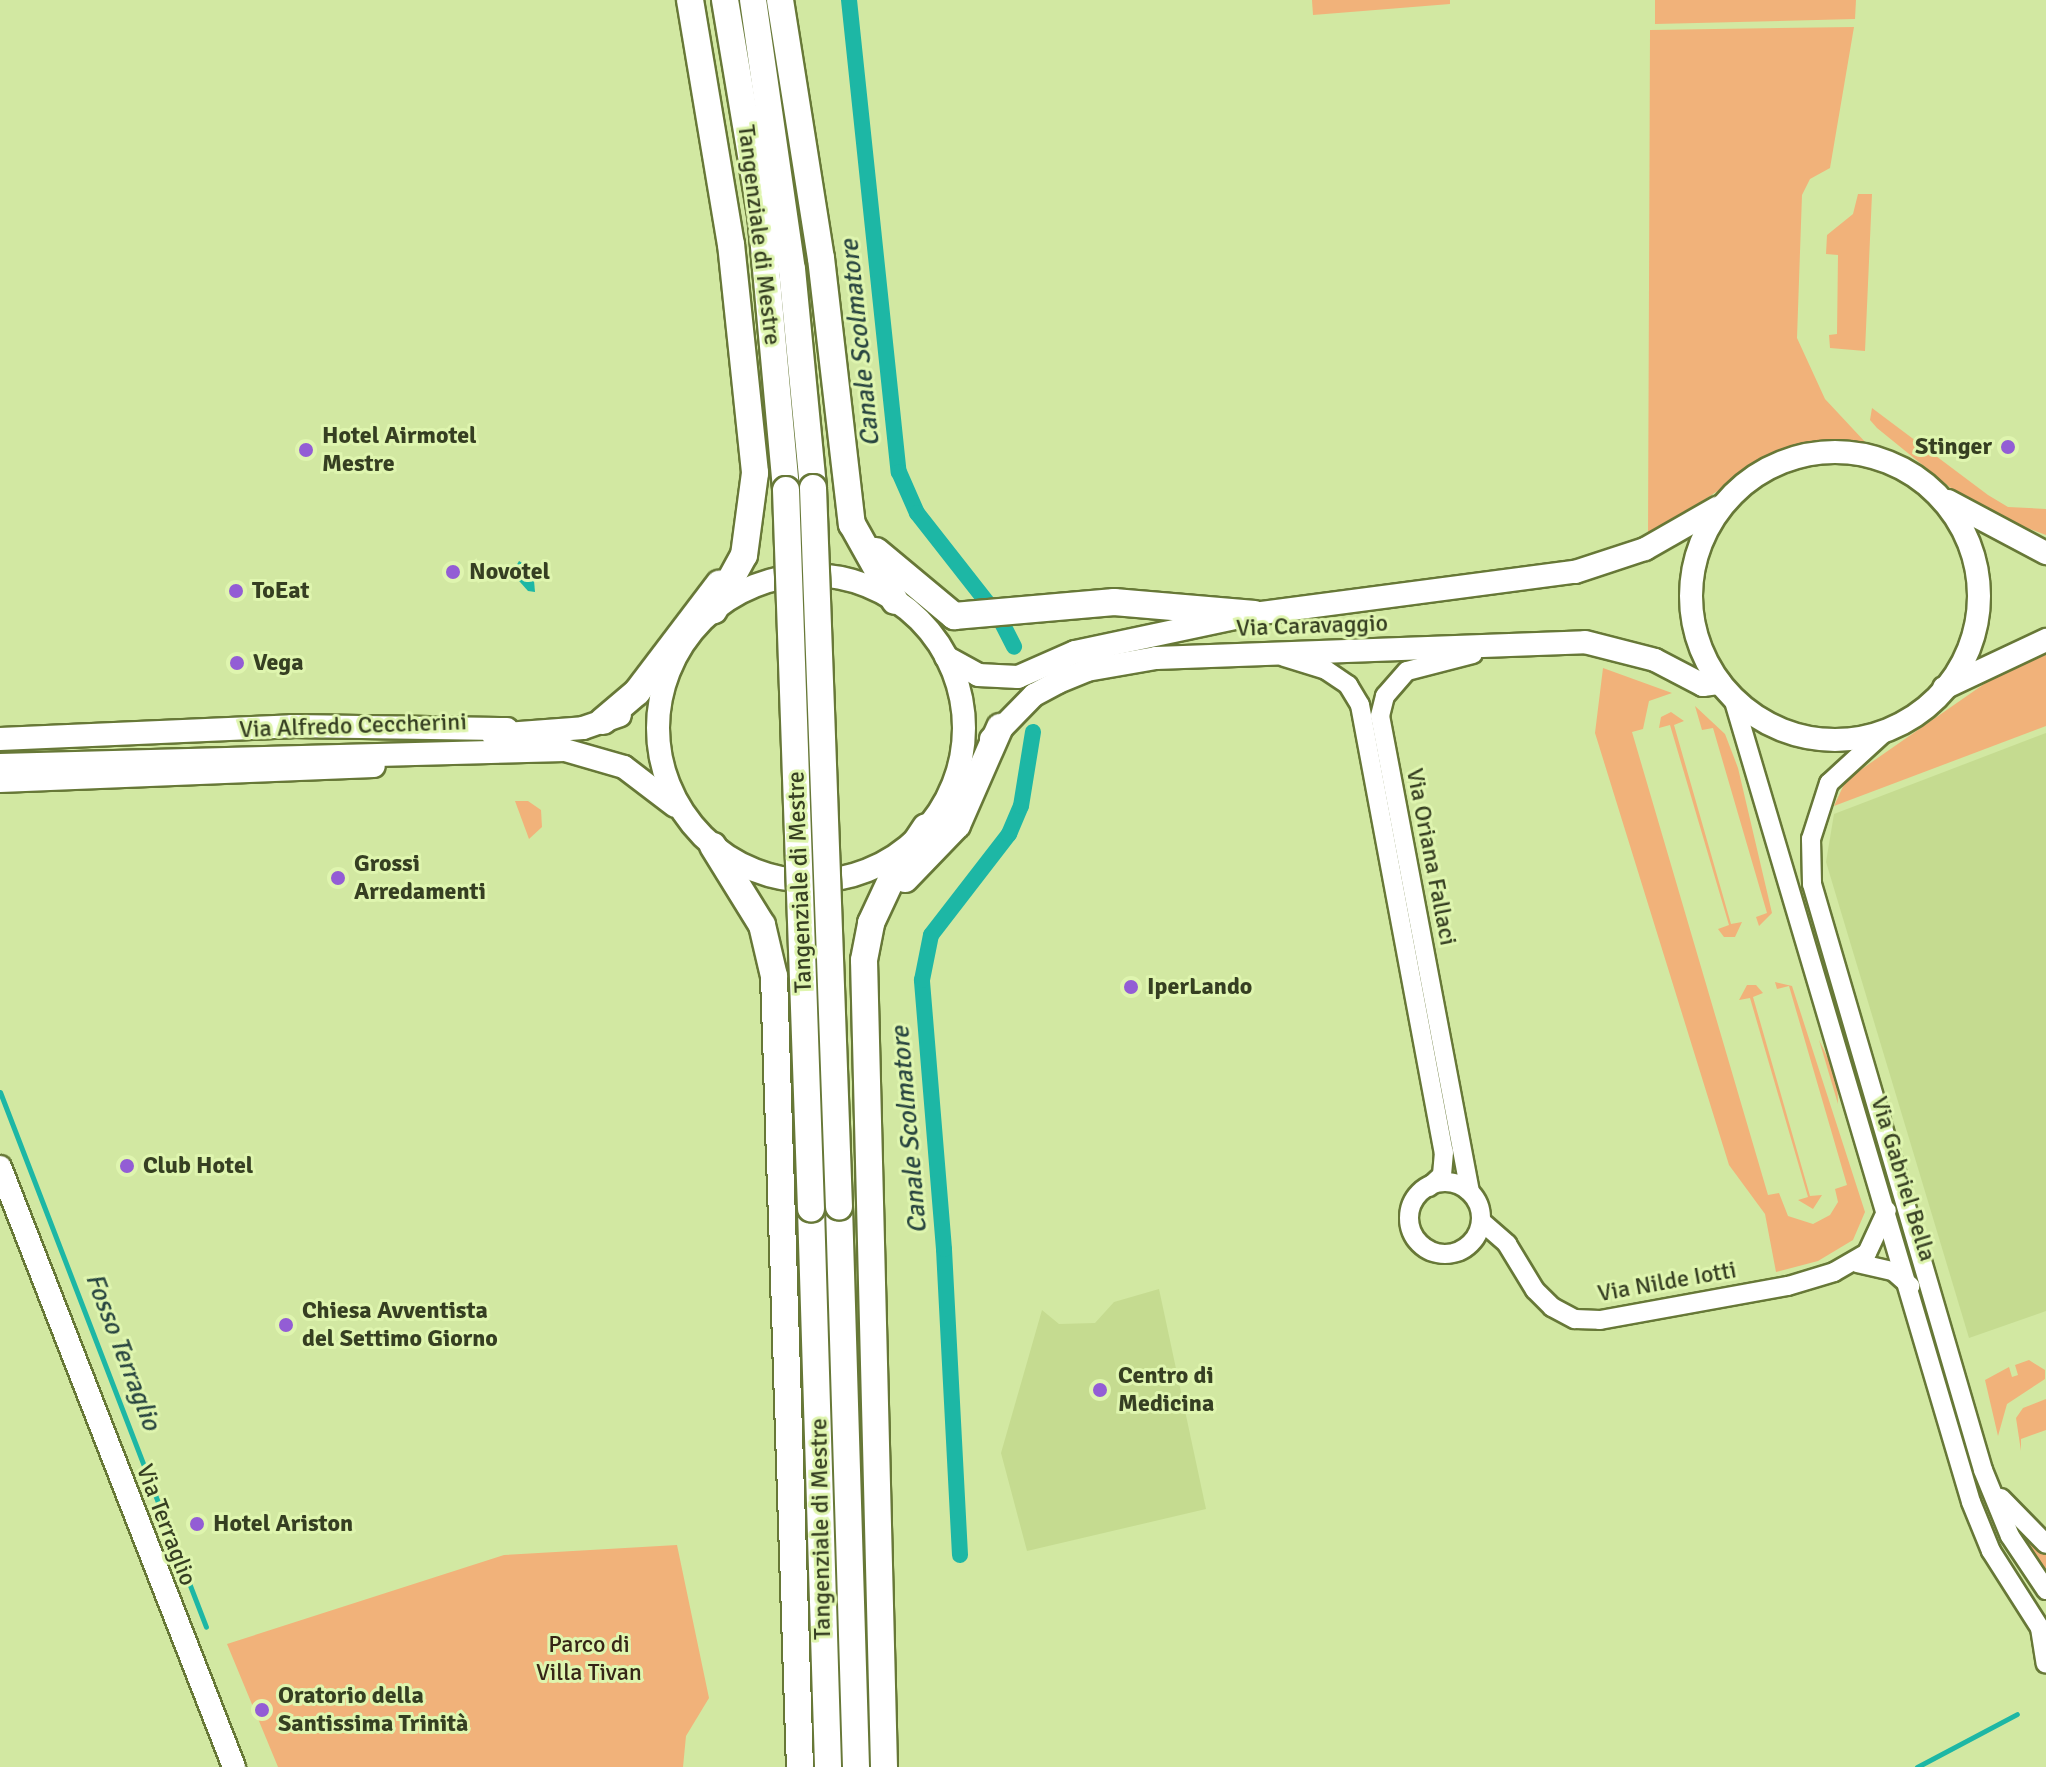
<!DOCTYPE html>
<meta charset="utf-8">
<style>
body{margin:0}
#map{position:relative;width:2046px;height:1767px;overflow:hidden;background:#d2e8a2;font-family:Signika,sans-serif}
div>[style]{position:absolute}
[style*='--x']{left:calc(var(--x)*1px);top:calc(var(--y)*1px);width:calc(var(--w)*1px);rotate:calc(var(--a)*1deg)}
.built>*{inset:0;background:#c5db90}
.green>*{inset:0;background:#f1b27a}
.water>*{inset:0;background:#1db7a5}
.stream>*{height:5px;margin:-2.5px;padding:0 2.5px;transform-origin:2.5px;border-radius:2.5px;background:#1db7a5}
.canal>*{height:16px;margin:-8px;padding:0 8px;transform-origin:8px;border-radius:8px;background:#1db7a5}
.roads{filter:drop-shadow(2px 0 #677837) drop-shadow(-2px 0 #677837) drop-shadow(0 2px #677837) drop-shadow(0 -2px #677837)}
.minor>*{height:18px;margin:-9px;padding:0 9px;transform-origin:9px;border-radius:9px;background:#fff}
.minor>.ring{margin:-9px;padding:0;box-sizing:content-box;background:none;border:18px solid #fff;border-radius:50%}
.major>*{height:22px;margin:-11px;padding:0 11px;transform-origin:11px;border-radius:11px;background:#fff}
.major>.ring{margin:-11px;padding:0;box-sizing:content-box;background:none;border:22px solid #fff;border-radius:50%}
.highway>*{height:26px;margin:-13px;padding:0 13px;transform-origin:13px;border-radius:13px;background:#fff}
.bridges{filter:drop-shadow(2px 0 #677837) drop-shadow(-2px 0 #677837) drop-shadow(0 2px #677837) drop-shadow(0 -2px #677837)}
.highway-bridge>*{height:26px;margin:-13px;padding:0 13px;transform-origin:13px;border-radius:13px;background:#fff}
.dots>*{width:22px;height:22px;translate:-50% -50%;box-sizing:border-box;border:4px solid #dff5af;border-radius:50%}
span{translate:-50% -50%;white-space:nowrap;text-align:center;line-height:1.15;-webkit-text-stroke:6px #dff5af;paint-order:stroke}
.street-label{font-size:24px;color:#363f22}
.poi-label{font-size:24px;color:#363f22;font-weight:700}
.left{translate:0 -50%;text-align:left}
.right{translate:-100% -50%;text-align:right}
.park-label{font-size:24px;color:#362516}
.water-label{font-size:26px;color:#284540;font-style:italic}
</style>
<div id="map">
<div class="built">
<i style="clip-path:polygon(2046px 733px,2046px 1311px,1969px 1338px,1826px 862px,1834px 814px)"></i>
<i style="clip-path:polygon(1159px 1289px,1206px 1509px,1027px 1551px,1001px 1453px,1042px 1310px,1059px 1324px,1095px 1323px,1114px 1302px)"></i>
</div>
<div class="green">
<i style="clip-path:polygon(1312px 0,1450px 0,1450px 4px,1313px 15px)"></i>
<i style="clip-path:polygon(1655px 0,1856px 0,1855px 19px,1655px 24px)"></i>
<i style="clip-path:polygon(1854px 27px,1830px 168px,1810px 179px,1802px 195px,1797px 338px,1825px 399px,1867px 444px,1817px 441px,1784px 448px,1648px 536px,1650px 30px)"></i>
<i style="clip-path:polygon(1858px 194px,1872px 194px,1865px 351px,1830px 348px,1829px 335px,1837px 334px,1838px 255px,1826px 254px,1827px 235px,1853px 214px)"></i>
<i style="clip-path:polygon(1872px 408px,1988px 495px,2008px 507px,2046px 509px,2046px 535px,1992px 515px,1962px 497px,1877px 428px,1870px 420px)"></i>
<i style="clip-path:polygon(2046px 649px,2046px 726px,1834px 806px,1846px 780px,1997px 675px)"></i>
<i style="clip-path:polygon(1603px 668px,1672px 693px,1649px 701px,1643px 729px,1632px 732px,1768px 1195px,1779px 1193px,1788px 1216px,1813px 1224px,1830px 1215px,1838px 1202px,1835px 1189px,1847px 1185px,1789px 986px,1777px 989px,1775px 982px,1792px 986px,1865px 1212px,1853px 1240px,1818px 1261px,1776px 1272px,1765px 1214px,1729px 1165px,1595px 733px)"></i>
<i style="clip-path:polygon(1695px 706px,1725px 734px,1738px 768px,1772px 913px,1759px 926px,1756px 917px,1767px 913px,1713px 728px,1702px 730px)"></i>
<i style="clip-path:polygon(1671px 712px,1684px 721px,1674px 725px,1731px 924px,1742px 922px,1735px 937px,1724px 937px,1718px 929px,1729px 925px,1670px 725px,1659px 728px,1661px 717px)"></i>
<i style="clip-path:polygon(515px 801px,528px 801px,541px 810px,542px 827px,529px 839px)"></i>
<i style="clip-path:polygon(1747px 985px,1756px 985px,1763px 993px,1753px 997px,1810px 1196px,1822px 1195px,1813px 1209px,1798px 1200px,1808px 1197px,1750px 998px,1739px 1000px)"></i>
<i style="clip-path:polygon(1819px 1040px,1837px 1077px,1838px 1104px)"></i>
<i style="clip-path:polygon(2029px 1360px,2045px 1370px,2045px 1379px,2007px 1404px,1998px 1436px,1985px 1380px,2009px 1367px,2012px 1377px,2018px 1375px,2015px 1365px)"></i>
<i style="clip-path:polygon(2046px 1399px,2046px 1430px,2021px 1439px,2021px 1451px,2016px 1418px,2023px 1408px)"></i>
<i style="clip-path:polygon(2025px 1537px,2046px 1553px,2046px 1577px,2022px 1538px)"></i>
<i style="clip-path:polygon(677px 1545px,709px 1698px,686px 1736px,683px 1767px,278px 1767px,227px 1644px,504px 1555px)"></i>
</div>
<div class="water">
<i style="clip-path:polygon(519px 561px,533px 569px,535px 592px,528px 591px,512px 573px)"></i>
</div>
<div class="stream">
<i style="--x:0;--y:1092;--w:573;--a:68.94"></i>
<i style="--x:1917;--y:1767;--w:113;--a:-27.9"></i>
</div>
<div class="canal">
<i style="--x:849;--y:0;--w:475;--a:84"></i>
<i style="--x:899;--y:472;--w:45;--a:66.3"></i>
<i style="--x:917;--y:513;--w:135;--a:51.9"></i>
<i style="--x:1000;--y:619;--w:31;--a:63"></i>
<i style="--x:960;--y:1555;--w:306;--a:-93"></i>
<i style="--x:944;--y:1249;--w:270;--a:-94.7"></i>
<i style="--x:922;--y:980;--w:46;--a:-78.7"></i>
<i style="--x:931;--y:935;--w:128;--a:-52.3"></i>
<i style="--x:1009;--y:834;--w:30;--a:-67"></i>
<i style="--x:1021;--y:806;--w:75;--a:-80.8"></i>
</div>
<div class="roads">
<div class="minor">
<i style="--x:1284;--y:657;--w:44;--a:17.2"></i>
<i style="--x:1326;--y:670;--w:27;--a:34"></i>
<i style="--x:1348;--y:685;--w:23;--a:59"></i>
<i style="--x:1360;--y:705;--w:455;--a:79.4"></i>
<i style="--x:1444;--y:1152;--w:23;--a:95"></i>
<i style="--x:1442;--y:1175;--w:18;--a:137"></i>
<i style="--x:1733;--y:698;--w:838;--a:73.51"></i>
<i style="--x:1971;--y:1502;--w:53;--a:67.8"></i>
<i style="--x:1991;--y:1551;--w:91;--a:57.5"></i>
<i style="--x:2040;--y:1628;--w:36;--a:81"></i>
<i style="--x:1888;--y:729;--w:80;--a:137.5"></i>
<i style="--x:1829;--y:783;--w:59;--a:107.8"></i>
<i style="--x:1811;--y:839;--w:45;--a:88.7"></i>
<i style="--x:1812;--y:884;--w:610;--a:73.73"></i>
<i style="--x:1983;--y:1470;--w:71;--a:67.8"></i>
<i style="--x:2010;--y:1536;--w:65;--a:56.3"></i>
<i class="ring" style="left:1409px;top:1182px;width:54px;height:54px"></i>
<i style="--x:1470;--y:1192;--w:484;--a:-100.7"></i>
<i style="--x:1380;--y:716;--w:21;--a:-76"></i>
<i style="--x:1385;--y:696;--w:33;--a:-49"></i>
<i style="--x:1407;--y:671;--w:68;--a:-14.4"></i>
<i style="--x:1481;--y:1221;--w:35;--a:41"></i>
<i style="--x:1507;--y:1244;--w:54;--a:58.7"></i>
<i style="--x:1535;--y:1290;--w:24;--a:45"></i>
<i style="--x:1552;--y:1307;--w:26;--a:28"></i>
<i style="--x:1575;--y:1319;--w:25;--a:2"></i>
<i style="--x:1600;--y:1320;--w:191;--a:-10.3"></i>
<i style="--x:1788;--y:1286;--w:48;--a:-16.9"></i>
<i style="--x:1834;--y:1272;--w:38;--a:-30"></i>
<i style="--x:1867;--y:1253;--w:47;--a:-65.1"></i>
<i style="--x:1857;--y:1263;--w:37;--a:13"></i>
<i style="--x:1893;--y:1271;--w:23;--a:41"></i>
<i style="--x:2001;--y:1498;--w:64;--a:45.6"></i>
</div>
<div class="major">
<i class="ring" style="left:1691px;top:452px;width:266px;height:266px"></i>
<i style="--x:1948;--y:501;--w:111;--a:28"></i>
<i class="ring" style="left:658px;top:575px;width:284px;height:284px"></i>
<i style="--x:946;--y:657;--w:37;--a:29"></i>
<i style="--x:978;--y:675;--w:40;--a:2.9"></i>
<i style="--x:1018;--y:677;--w:62;--a:-23.7"></i>
<i style="--x:1075;--y:652;--w:183;--a:-12"></i>
<i style="--x:1254;--y:614;--w:324;--a:-7.5"></i>
<i style="--x:1575;--y:572;--w:74;--a:-18.2"></i>
<i style="--x:1645;--y:549;--w:83;--a:-29.7"></i>
<i style="--x:1944;--y:688;--w:113;--a:-25.2"></i>
<i style="--x:493;--y:735;--w:90;--a:-4.4"></i>
<i style="--x:583;--y:728;--w:39;--a:-19"></i>
<i style="--x:0;--y:739;--w:292;--a:-2.5"></i>
<i style="--x:292;--y:726;--w:215;--a:0.8"></i>
<i style="--x:991;--y:739;--w:62;--a:-45.7"></i>
<i style="--x:1034;--y:695;--w:27;--a:-28"></i>
<i style="--x:1058;--y:682;--w:31;--a:-22"></i>
<i style="--x:1087;--y:670;--w:70;--a:-9.9"></i>
<i style="--x:1156;--y:658;--w:429;--a:-2.1"></i>
<i style="--x:1585;--y:642;--w:72;--a:14.4"></i>
<i style="--x:1655;--y:660;--w:54;--a:27.5"></i>
<i style="--x:1703;--y:685;--w:17;--a:-7"></i>
<i style="--x:0;--y:765;--w:565;--a:-1.52"></i>
<i style="--x:565;--y:750;--w:61;--a:16.1"></i>
<i style="--x:624;--y:767;--w:64;--a:37.4"></i>
<i style="--x:0;--y:781;--w:374;--a:-2.3"></i>
<i style="--x:0;--y:1167;--w:644;--a:68.69"></i>
</div>
<div class="highway">
<i style="--x:690;--y:0;--w:247;--a:80.5"></i>
<i style="--x:731;--y:244;--w:230;--a:84"></i>
<i style="--x:755;--y:473;--w:83;--a:97.6"></i>
<i style="--x:744;--y:555;--w:63;--a:118.6"></i>
<i style="--x:725;--y:0;--w:217;--a:80.5"></i>
<i style="--x:761;--y:214;--w:277;--a:84.8"></i>
<i style="--x:753;--y:0;--w:272;--a:81.8"></i>
<i style="--x:792;--y:269;--w:220;--a:84.5"></i>
<i style="--x:780;--y:0;--w:261;--a:81"></i>
<i style="--x:821;--y:258;--w:268;--a:83.4"></i>
<i style="--x:852;--y:524;--w:88;--a:60.8"></i>
<i style="--x:876;--y:551;--w:102;--a:39.8"></i>
<i style="--x:954;--y:616;--w:161;--a:-5"></i>
<i style="--x:1114;--y:602;--w:141;--a:4.9"></i>
<i style="--x:603;--y:721;--w:45;--a:-40.5"></i>
<i style="--x:637;--y:692;--w:136;--a:-52.8"></i>
<i style="--x:713;--y:846;--w:93;--a:58.2"></i>
<i style="--x:762;--y:925;--w:52;--a:76.8"></i>
<i style="--x:774;--y:976;--w:791;--a:88.12"></i>
<i style="--x:905;--y:879;--w:75;--a:-46.1"></i>
<i style="--x:957;--y:825;--w:107;--a:-66.3"></i>
<i style="--x:839;--y:1207;--w:560;--a:88.26"></i>
<i style="--x:811;--y:1209;--w:558;--a:88.25"></i>
<i style="--x:884;--y:1767;--w:807;--a:-91.42"></i>
<i style="--x:864;--y:960;--w:38;--a:-79"></i>
<i style="--x:871;--y:923;--w:50;--a:-65"></i>
<i style="--x:892;--y:878;--w:61;--a:-56.3"></i>
</div>
</div>
<div class="bridges">
<div class="highway-bridge">
<i style="--x:813;--y:488;--w:719;--a:87.93"></i>
<i style="--x:786;--y:490;--w:719;--a:88.01"></i>
</div>
</div>
<div class="dots">
<i style="left:2008px;top:447px;background:#935dd5"></i>
<i style="left:306px;top:450px;background:#935dd5"></i>
<i style="left:453px;top:572px;background:#935dd5"></i>
<i style="left:236px;top:591px;background:#935dd5"></i>
<i style="left:237px;top:663px;background:#935dd5"></i>
<i style="left:338px;top:878px;background:#935dd5"></i>
<i style="left:1131px;top:987px;background:#935dd5"></i>
<i style="left:127px;top:1166px;background:#935dd5"></i>
<i style="left:286px;top:1325px;background:#935dd5"></i>
<i style="left:1100px;top:1390px;background:#935dd5"></i>
<i style="left:197px;top:1524px;background:#935dd5"></i>
<i style="left:262px;top:1710px;background:#935dd5"></i>
</div>
<div class="street-label">
<span style="left:759px;top:235px;rotate:83deg">Tangenziale di Mestre</span>
<span style="left:1312px;top:626px;rotate:-2deg">Via Caravaggio</span>
<span style="left:353px;top:726px;rotate:-2deg">Via Alfredo Ceccherini</span>
<span style="left:1431px;top:857px;rotate:79deg">Via Oriana Fallaci</span>
<span style="left:800px;top:882px;rotate:-92deg">Tangenziale di Mestre</span>
<span style="left:1903px;top:1179px;rotate:73deg">Via Gabriel Bella</span>
<span style="left:1667px;top:1282px;rotate:-10deg">Via Nilde Iotti</span>
<span style="left:166px;top:1525px;rotate:69deg">Via Terraglio</span>
<span style="left:821px;top:1529px;rotate:-91deg">Tangenziale di Mestre</span>
</div>
<div class="poi-label">
<span class="left" style="left:322px;top:450px">Hotel Airmotel<br>Mestre</span>
<span class="right" style="left:1992px;top:447px">Stinger</span>
<span class="left" style="left:469px;top:572px">Novotel</span>
<span class="left" style="left:252px;top:591px">ToEat</span>
<span class="left" style="left:253px;top:663px">Vega</span>
<span class="left" style="left:354px;top:878px">Grossi<br>Arredamenti</span>
<span class="left" style="left:1147px;top:987px">IperLando</span>
<span class="left" style="left:143px;top:1166px">Club Hotel</span>
<span class="left" style="left:302px;top:1325px">Chiesa Avventista<br>del Settimo Giorno</span>
<span class="left" style="left:1118px;top:1390px">Centro di<br>Medicina</span>
<span class="left" style="left:213px;top:1524px">Hotel Ariston</span>
<span class="left" style="left:278px;top:1710px">Oratorio della<br>Santissima Trinità</span>
</div>
<div class="park-label">
<span style="left:589px;top:1659px">Parco di<br>Villa Tivan</span>
</div>
<div class="water-label">
<span style="left:861px;top:343px;rotate:-96deg">Canale Scolmatore</span>
<span style="left:910px;top:1130px;rotate:-95deg">Canale Scolmatore</span>
<span style="left:122px;top:1352px;rotate:69deg">Fosso Terraglio</span>
</div>
</div>
